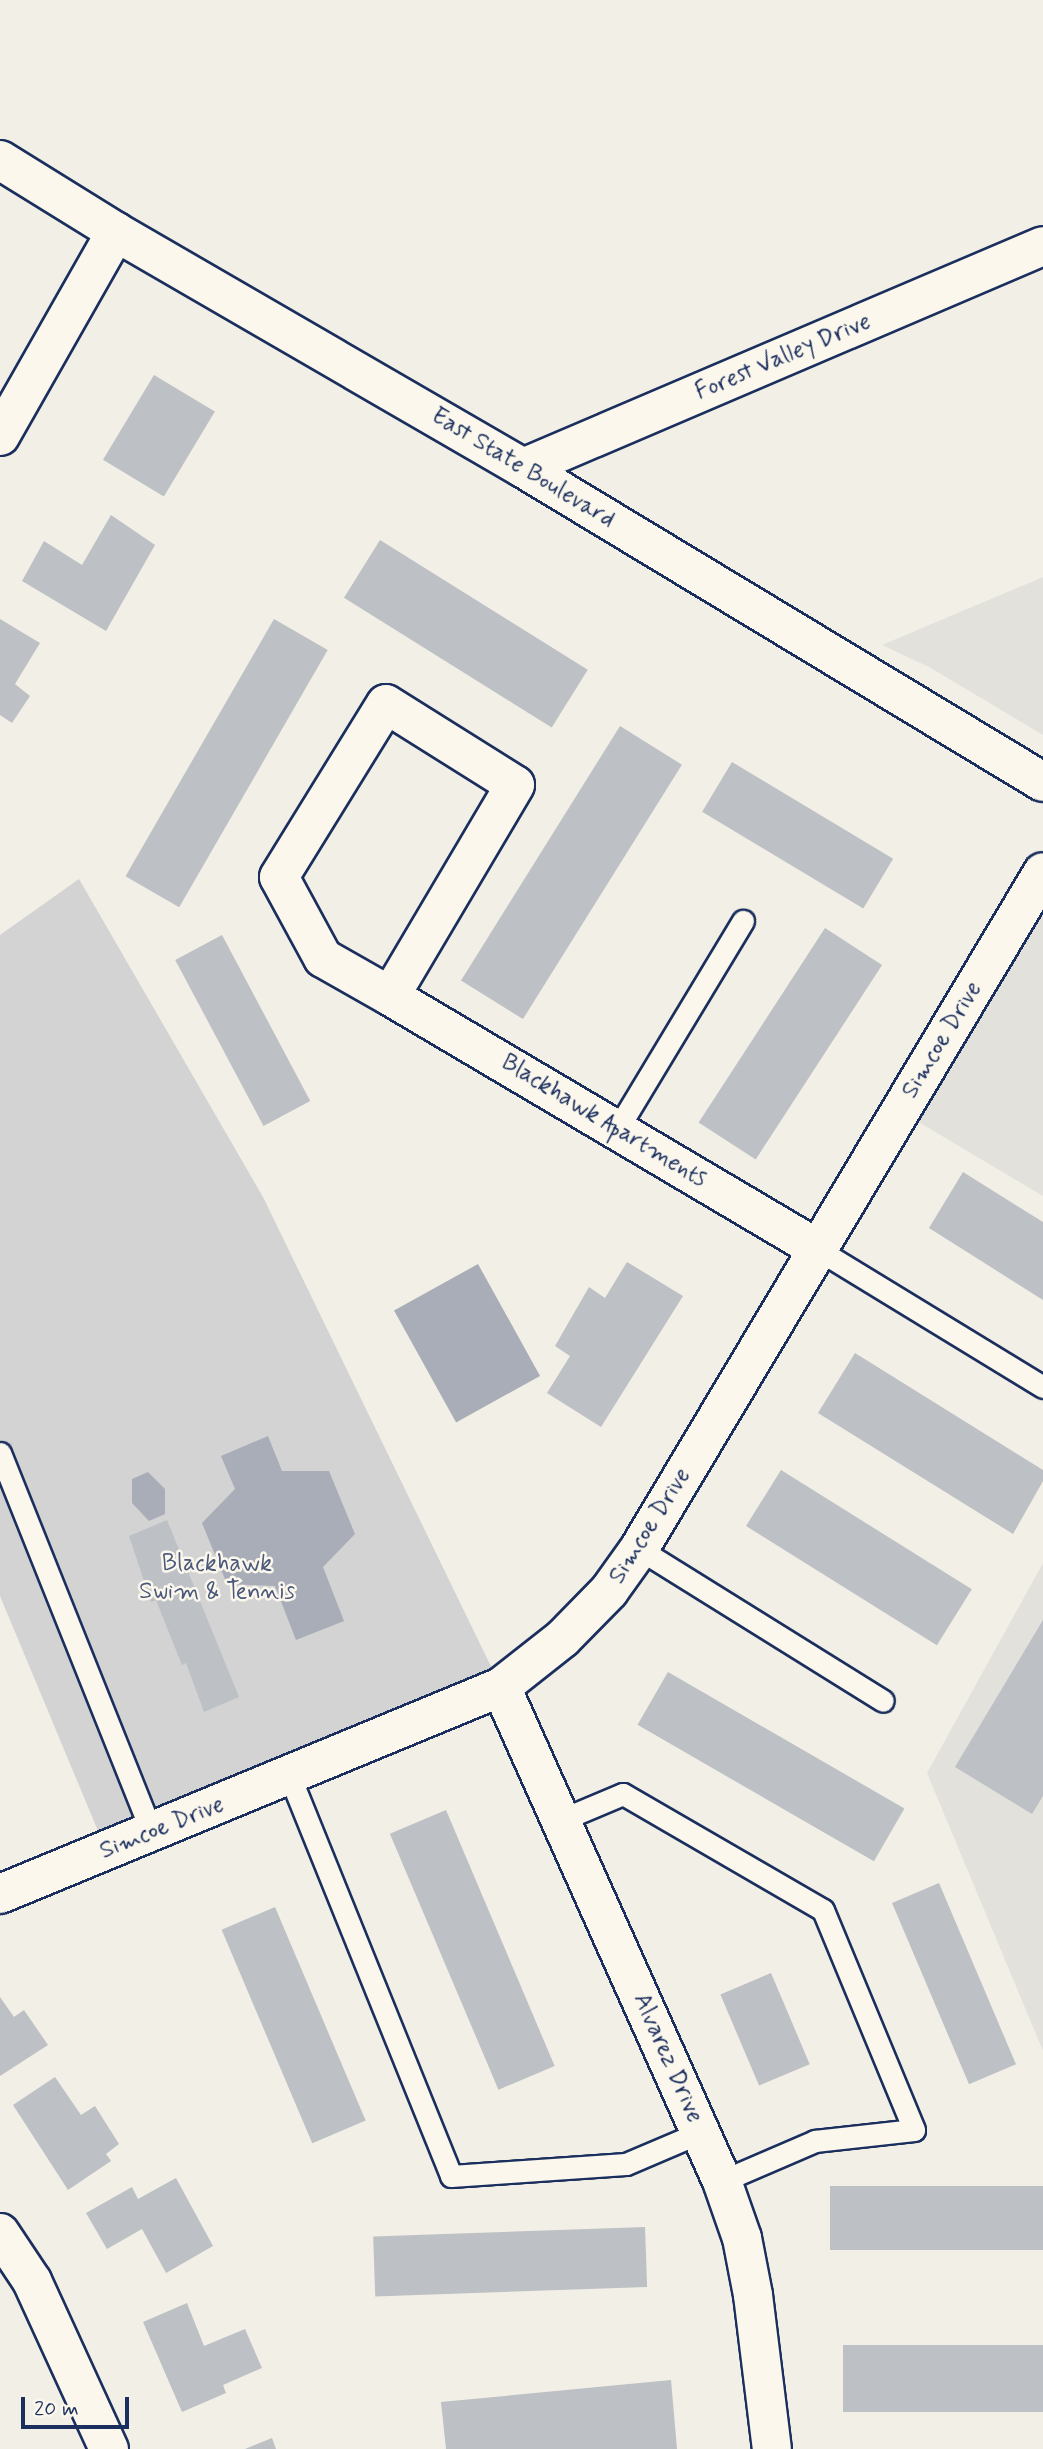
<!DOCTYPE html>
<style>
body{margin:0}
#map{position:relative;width:1043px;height:2449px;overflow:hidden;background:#f2efe6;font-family:Mynerve,sans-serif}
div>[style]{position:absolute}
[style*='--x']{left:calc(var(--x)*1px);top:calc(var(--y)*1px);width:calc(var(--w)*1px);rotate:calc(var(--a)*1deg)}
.built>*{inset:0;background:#e2e1dc}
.green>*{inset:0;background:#d2d3d2}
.water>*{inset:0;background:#a9adb7;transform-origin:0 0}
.building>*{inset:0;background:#bdc0c4;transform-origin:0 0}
.roads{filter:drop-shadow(2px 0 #1b2f5e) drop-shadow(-2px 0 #1b2f5e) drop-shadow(0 2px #1b2f5e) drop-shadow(0 -2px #1b2f5e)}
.lane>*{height:21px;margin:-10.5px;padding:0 10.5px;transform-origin:10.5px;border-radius:10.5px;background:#fbf7ec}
.street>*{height:38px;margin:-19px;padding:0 19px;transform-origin:19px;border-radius:19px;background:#fbf7ec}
.primary>*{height:38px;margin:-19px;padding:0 19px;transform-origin:19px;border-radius:19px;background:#fbf7ec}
span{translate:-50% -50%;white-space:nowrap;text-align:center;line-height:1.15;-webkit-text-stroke:5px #fbf7ec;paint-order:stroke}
.street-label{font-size:24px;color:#1b2f5e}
.park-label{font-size:24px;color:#49587b}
.scale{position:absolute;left:21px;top:2397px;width:108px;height:32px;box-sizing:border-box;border:4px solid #1b2f5e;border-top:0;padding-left:9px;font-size:21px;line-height:24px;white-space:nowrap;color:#1b2f5e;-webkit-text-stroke:5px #fbf7ec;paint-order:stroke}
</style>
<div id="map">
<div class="built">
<i style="clip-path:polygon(1043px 577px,1043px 735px,929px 667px,882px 645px)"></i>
<i style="clip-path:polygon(1043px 872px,1043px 1196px,900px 1111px)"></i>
<i style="clip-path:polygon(1043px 1563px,1043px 2051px,927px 1773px)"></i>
</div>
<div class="green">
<i style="clip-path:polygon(79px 879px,263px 1197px,501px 1687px,106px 1850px,0 1596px,0 935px)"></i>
</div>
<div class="water">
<i style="left:478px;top:1264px;width:128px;height:96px;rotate:61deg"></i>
<i style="clip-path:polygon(268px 1436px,282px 1471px,329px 1471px,355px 1534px,323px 1567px,344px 1621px,296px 1640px,275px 1586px,227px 1584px,202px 1523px,235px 1489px,221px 1456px)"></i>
<i style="clip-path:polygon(148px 1472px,165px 1489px,165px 1514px,149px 1521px,132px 1503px,132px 1479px)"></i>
</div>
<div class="building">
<i style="left:154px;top:375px;width:71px;height:99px;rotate:31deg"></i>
<i style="clip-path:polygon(111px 515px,155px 545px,106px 631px,22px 581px,44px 541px,82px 565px)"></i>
<i style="left:380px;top:540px;width:245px;height:68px;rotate:32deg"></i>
<i style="clip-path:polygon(0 619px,40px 643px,15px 684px,30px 696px,12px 723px,0 715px)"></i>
<i style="left:274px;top:619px;width:62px;height:297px;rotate:30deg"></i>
<i style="left:620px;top:726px;width:73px;height:300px;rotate:32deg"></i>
<i style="left:732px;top:762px;width:188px;height:58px;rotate:31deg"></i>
<i style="left:825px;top:928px;width:68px;height:232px;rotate:33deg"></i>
<i style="left:222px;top:935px;width:188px;height:53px;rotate:62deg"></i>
<i style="clip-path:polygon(963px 1172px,1043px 1222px,1043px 1300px,929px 1228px)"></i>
<i style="clip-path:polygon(627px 1262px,683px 1296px,601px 1427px,547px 1393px,570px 1356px,555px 1346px,589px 1287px,605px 1298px)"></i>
<i style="clip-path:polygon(855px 1353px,1043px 1470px,1043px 1481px,1013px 1534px,818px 1413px)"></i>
<i style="left:781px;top:1470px;width:225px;height:66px;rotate:32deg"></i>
<i style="clip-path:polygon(167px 1520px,239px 1697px,204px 1712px,186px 1663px,182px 1665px,156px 1600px,151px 1602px,129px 1536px)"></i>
<i style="clip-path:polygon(1043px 1620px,1043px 1796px,1032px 1814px,955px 1767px)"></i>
<i style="left:668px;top:1672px;width:273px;height:61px;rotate:30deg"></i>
<i style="left:446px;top:1810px;width:278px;height:61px;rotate:67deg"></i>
<i style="left:939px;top:1883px;width:197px;height:51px;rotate:67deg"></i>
<i style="left:275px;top:1907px;width:232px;height:58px;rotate:67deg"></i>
<i style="left:771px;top:1973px;width:99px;height:55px;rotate:67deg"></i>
<i style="clip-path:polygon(0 1997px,14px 2017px,24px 2010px,48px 2045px,0 2076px)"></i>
<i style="clip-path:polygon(55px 2077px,81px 2115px,95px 2106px,119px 2144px,106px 2154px,111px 2161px,68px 2190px,13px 2105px)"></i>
<i style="clip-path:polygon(176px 2178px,213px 2246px,166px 2273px,142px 2229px,107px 2249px,86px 2213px,132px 2187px,138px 2199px)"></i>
<i style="left:1043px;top:2186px;width:64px;height:213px;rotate:90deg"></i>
<i style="left:645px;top:2227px;width:60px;height:272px;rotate:88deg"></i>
<i style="clip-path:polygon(187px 2303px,204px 2346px,245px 2329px,262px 2368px,223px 2385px,226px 2393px,182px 2412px,143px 2322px)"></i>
<i style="left:1043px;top:2345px;width:67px;height:200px;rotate:90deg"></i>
<i style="clip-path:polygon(671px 2380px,677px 2449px,446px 2449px,441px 2402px)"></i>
<i style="clip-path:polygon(272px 2438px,276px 2449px,245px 2449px)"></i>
</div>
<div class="roads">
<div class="lane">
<i style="--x:618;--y:1128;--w:242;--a:-58.9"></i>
<i style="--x:817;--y:1249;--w:265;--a:31.4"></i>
<i style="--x:0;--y:1453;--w:407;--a:68.2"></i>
<i style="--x:639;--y:1549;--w:287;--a:31.9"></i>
<i style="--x:290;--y:1777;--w:430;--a:68"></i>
<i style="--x:451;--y:2176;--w:175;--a:-3.9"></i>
<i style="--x:626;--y:2164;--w:82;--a:-23.1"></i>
<i style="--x:561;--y:1820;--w:67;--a:-22.8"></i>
<i style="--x:623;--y:1794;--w:231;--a:30.1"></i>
<i style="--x:823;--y:1910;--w:238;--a:67.5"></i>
<i style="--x:914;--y:2130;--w:100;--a:173.7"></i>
<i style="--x:815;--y:2141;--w:101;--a:156.7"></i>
</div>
<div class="street">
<i style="--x:0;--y:436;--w:235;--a:-60.4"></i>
<i style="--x:523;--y:468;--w:565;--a:-23.12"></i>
<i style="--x:390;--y:996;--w:77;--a:-150.4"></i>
<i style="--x:323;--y:958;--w:92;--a:-118.5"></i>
<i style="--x:279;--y:877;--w:203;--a:-58.3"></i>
<i style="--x:386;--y:704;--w:152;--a:32.1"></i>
<i style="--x:515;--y:785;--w:245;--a:120.6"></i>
<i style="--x:390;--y:996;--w:496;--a:30.6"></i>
<i style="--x:501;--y:1687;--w:541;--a:65.9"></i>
<i style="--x:722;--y:2181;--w:60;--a:70.7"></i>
<i style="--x:742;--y:2238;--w:58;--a:79.1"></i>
<i style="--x:753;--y:2295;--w:155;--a:83"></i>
<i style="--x:0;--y:1894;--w:542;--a:-22.45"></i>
<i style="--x:501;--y:1687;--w:79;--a:-38.3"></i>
<i style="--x:563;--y:1638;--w:66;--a:-45.6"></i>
<i style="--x:609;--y:1591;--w:52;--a:-54.5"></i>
<i style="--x:639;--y:1549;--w:788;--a:-59.17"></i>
<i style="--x:0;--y:2233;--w:58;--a:56.3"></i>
<i style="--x:32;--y:2281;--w:185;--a:65.4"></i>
</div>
<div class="primary">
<i style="--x:0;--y:160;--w:137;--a:31.8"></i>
<i style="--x:116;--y:232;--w:470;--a:30.1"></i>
<i style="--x:523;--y:468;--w:607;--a:31.13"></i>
</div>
</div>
<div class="street-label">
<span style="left:783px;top:357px;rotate:-23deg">Forest Valley Drive</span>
<span style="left:523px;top:468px;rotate:31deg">East State Boulevard</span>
<span style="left:942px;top:1040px;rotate:-59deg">Simcoe Drive</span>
<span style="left:604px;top:1121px;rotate:31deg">Blackhawk Apartments</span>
<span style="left:650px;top:1526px;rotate:-58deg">Simcoe Drive</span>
<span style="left:162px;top:1828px;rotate:-22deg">Simcoe Drive</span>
<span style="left:668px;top:2058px;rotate:66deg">Alvarez Drive</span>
</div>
<div class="park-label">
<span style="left:217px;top:1578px">Blackhawk<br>Swim &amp; Tennis</span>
</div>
<div class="scale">20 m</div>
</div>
